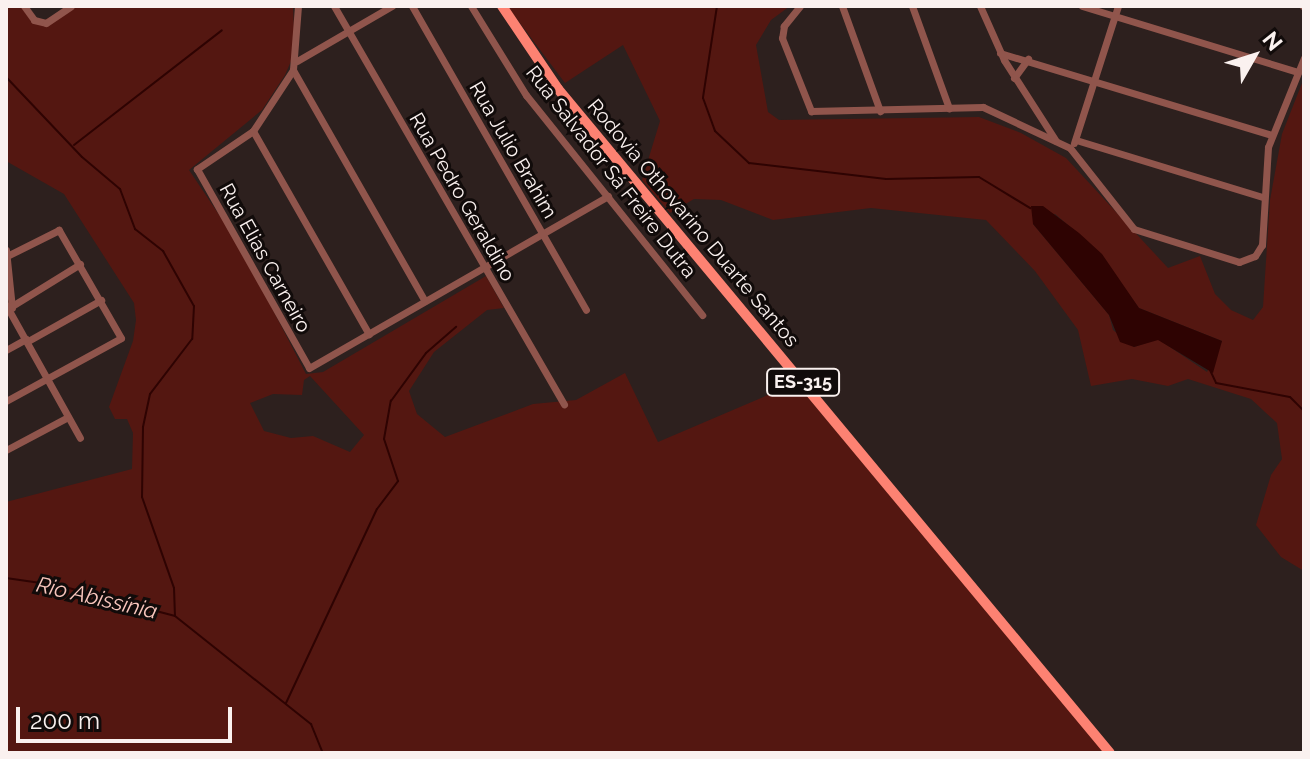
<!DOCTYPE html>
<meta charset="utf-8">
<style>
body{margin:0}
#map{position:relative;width:1310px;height:759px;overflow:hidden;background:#2d201e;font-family:Raleway,sans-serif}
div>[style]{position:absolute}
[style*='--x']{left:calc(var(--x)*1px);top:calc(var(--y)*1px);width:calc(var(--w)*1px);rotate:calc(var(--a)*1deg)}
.green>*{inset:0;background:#541711}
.water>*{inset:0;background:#2e0302}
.stream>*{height:2px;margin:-1px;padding:0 1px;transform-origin:1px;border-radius:1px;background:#2e0302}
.minor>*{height:7px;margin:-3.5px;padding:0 3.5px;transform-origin:3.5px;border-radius:3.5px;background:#90554c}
.primary>*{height:10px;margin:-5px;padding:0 5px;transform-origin:5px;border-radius:5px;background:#fd8272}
span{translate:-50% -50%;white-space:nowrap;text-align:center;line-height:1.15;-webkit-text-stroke:6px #110b0a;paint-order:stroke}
.shield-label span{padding:2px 6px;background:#110b0a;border:2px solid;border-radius:6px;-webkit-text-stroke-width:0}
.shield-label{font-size:18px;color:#faf1ef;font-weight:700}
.street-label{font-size:20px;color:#faf1ef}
.water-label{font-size:22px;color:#f8c5bc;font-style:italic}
.frame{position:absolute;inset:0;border:8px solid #faf1ef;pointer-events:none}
.north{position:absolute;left:1214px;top:16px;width:80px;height:80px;-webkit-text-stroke:6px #110b0a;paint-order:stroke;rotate:51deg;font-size:22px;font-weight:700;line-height:32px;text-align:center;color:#faf1ef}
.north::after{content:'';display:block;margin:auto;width:28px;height:36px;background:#faf1ef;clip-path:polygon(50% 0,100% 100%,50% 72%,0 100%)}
.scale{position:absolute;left:16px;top:707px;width:216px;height:36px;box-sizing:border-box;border:4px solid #faf1ef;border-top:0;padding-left:10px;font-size:24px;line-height:28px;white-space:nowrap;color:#faf1ef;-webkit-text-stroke:6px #110b0a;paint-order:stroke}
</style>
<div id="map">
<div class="green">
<i style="clip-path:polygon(evenodd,6px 6px,19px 6px,40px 22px,73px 6px,293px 6px,295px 52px,285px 75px,262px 110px,189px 170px,240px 246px,306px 374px,323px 372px,486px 276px,504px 308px,487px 310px,434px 352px,409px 391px,417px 414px,445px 437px,533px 404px,576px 400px,625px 373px,658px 442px,796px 383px,1105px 753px,6px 753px,6px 502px,132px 469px,133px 433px,127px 419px,115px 419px,109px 407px,133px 341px,136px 320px,134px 303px,64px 194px,6px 161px,6px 6px,310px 376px,364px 435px,350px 452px,313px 436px,291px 438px,264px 431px,250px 403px,273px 394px,302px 395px,304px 380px,310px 376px)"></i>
<i style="clip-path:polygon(evenodd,507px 6px,790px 6px,771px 20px,756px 45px,768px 112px,779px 120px,979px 117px,1021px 133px,1066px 158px,1168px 268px,1200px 256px,1215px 294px,1231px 310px,1253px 320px,1263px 307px,1270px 200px,1282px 134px,1304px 78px,1304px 571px,1281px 557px,1256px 525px,1271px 475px,1282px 459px,1277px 423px,1251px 399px,1188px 379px,1168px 386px,1132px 379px,1091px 386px,1078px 330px,1035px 271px,986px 220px,871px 208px,773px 220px,721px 200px,694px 199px,670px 213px,642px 180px,660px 121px,623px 45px,565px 83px,507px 6px,1055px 214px,1088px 242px,1139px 308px,1222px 341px,1207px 372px,1158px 339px,1134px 347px,1113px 330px,1109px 315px,1033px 224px,1055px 214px)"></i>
</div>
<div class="water">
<i style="clip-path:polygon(1031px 206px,1043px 206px,1079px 233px,1102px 254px,1139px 308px,1222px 341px,1213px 373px,1158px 340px,1134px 347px,1120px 342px,1109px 315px,1033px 224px)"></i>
</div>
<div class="stream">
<i style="--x:717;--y:6;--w:93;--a:98.7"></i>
<i style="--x:703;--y:98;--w:35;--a:70"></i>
<i style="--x:715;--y:131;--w:47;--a:43.3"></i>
<i style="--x:749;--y:163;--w:138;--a:6.7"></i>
<i style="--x:886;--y:179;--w:93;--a:-1.2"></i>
<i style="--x:979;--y:177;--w:60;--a:31.3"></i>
<i style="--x:6;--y:77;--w:110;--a:46.5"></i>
<i style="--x:82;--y:157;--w:50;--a:40.1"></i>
<i style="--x:120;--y:189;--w:43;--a:69.4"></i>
<i style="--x:135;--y:229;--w:36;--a:38"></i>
<i style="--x:163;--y:251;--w:63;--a:60.6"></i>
<i style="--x:194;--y:306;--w:33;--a:93"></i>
<i style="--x:192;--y:339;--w:69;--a:127.4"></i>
<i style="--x:150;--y:394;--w:34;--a:102"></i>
<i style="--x:143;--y:427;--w:70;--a:90.8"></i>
<i style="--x:142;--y:497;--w:96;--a:70.6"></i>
<i style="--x:174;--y:588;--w:28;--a:88"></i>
<i style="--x:74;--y:145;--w:187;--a:-37.8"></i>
<i style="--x:1210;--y:370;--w:14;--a:65"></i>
<i style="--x:1216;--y:383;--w:75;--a:10.7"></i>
<i style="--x:1290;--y:397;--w:20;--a:45"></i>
<i style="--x:6;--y:578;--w:56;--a:8.3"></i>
<i style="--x:61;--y:586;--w:118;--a:14.7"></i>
<i style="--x:175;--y:616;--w:174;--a:38.5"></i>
<i style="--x:311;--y:724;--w:31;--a:68"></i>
<i style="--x:286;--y:703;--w:214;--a:-64.9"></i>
<i style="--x:377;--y:509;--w:35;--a:-53"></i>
<i style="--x:398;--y:481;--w:44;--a:-108.4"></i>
<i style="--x:384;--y:439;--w:39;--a:-80"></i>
<i style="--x:391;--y:401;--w:59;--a:-53.9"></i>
<i style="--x:426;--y:353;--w:40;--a:-41"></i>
</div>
<div class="minor">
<i style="--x:24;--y:6;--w:17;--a:54"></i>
<i style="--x:34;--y:20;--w:12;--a:14"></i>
<i style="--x:46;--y:23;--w:30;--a:-34"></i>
<i style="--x:298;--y:6;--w:64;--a:94.5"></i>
<i style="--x:293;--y:70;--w:73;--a:123.3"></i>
<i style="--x:253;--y:131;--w:68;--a:145.8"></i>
<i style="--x:197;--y:169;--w:228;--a:60.6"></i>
<i style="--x:309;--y:368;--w:345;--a:-29.9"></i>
<i style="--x:334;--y:6;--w:460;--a:60"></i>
<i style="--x:412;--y:6;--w:350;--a:60.2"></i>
<i style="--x:471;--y:6;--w:105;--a:58.3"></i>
<i style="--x:526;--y:95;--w:282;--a:51.3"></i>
<i style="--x:800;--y:6;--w:26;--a:129"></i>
<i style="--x:784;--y:26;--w:12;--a:99"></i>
<i style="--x:782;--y:38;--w:79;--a:68.3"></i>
<i style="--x:811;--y:111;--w:172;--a:-1.3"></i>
<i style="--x:983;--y:107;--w:96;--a:25.2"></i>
<i style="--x:1070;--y:148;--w:103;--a:51.7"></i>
<i style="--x:1134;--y:229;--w:110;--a:17.4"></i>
<i style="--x:1239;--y:262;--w:17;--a:-21"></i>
<i style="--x:1255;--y:256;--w:13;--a:-58"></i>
<i style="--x:1262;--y:245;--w:98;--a:-86.5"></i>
<i style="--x:1268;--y:147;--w:96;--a:-68"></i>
<i style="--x:842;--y:6;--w:112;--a:70.1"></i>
<i style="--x:912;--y:6;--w:109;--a:70.1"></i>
<i style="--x:980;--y:6;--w:59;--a:66"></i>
<i style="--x:1004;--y:60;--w:96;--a:57.3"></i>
<i style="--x:1082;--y:6;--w:226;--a:17"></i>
<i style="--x:1303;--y:6;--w:1;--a:0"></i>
<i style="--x:1000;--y:53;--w:284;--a:16.8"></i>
<i style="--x:297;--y:61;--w:110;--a:-30.1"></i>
<i style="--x:293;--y:70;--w:266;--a:60.3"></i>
<i style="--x:1014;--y:78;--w:24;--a:-54"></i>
<i style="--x:253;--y:131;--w:234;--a:60.3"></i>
<i style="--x:1076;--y:140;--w:195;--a:17"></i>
<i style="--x:1074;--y:143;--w:144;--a:-72.2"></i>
<i style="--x:6;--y:250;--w:58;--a:84.1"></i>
<i style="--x:6;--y:305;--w:152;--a:60.9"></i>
<i style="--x:12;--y:306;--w:80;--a:-31.7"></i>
<i style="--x:28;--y:341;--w:84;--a:-29.3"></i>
<i style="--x:6;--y:350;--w:23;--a:-29"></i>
<i style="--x:6;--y:401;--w:131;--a:-28.7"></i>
<i style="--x:121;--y:338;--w:125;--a:-119.9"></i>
<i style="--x:59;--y:230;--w:58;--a:153.4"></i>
<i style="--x:6;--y:450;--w:70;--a:-28"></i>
</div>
<div class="primary">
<i style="--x:502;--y:6;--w:100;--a:56"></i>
<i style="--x:558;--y:89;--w:863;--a:50.26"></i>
</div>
<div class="shield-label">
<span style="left:803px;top:382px">ES-315</span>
</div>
<div class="street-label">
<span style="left:513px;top:150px;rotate:60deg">Rua Julio Brahim</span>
<span style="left:611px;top:172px;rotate:52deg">Rua Salvador Sá Freire Dutra</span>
<span style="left:462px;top:197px;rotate:60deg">Rua Pedro Geraldino</span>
<span style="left:693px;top:223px;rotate:50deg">Rodovia Othovarino Duarte Santos</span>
<span style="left:265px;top:258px;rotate:61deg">Rua Elias Carneiro</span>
</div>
<div class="water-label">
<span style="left:97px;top:598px;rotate:13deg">Rio Abissínia</span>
</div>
<div class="frame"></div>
<div class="north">N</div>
<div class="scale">200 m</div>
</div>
